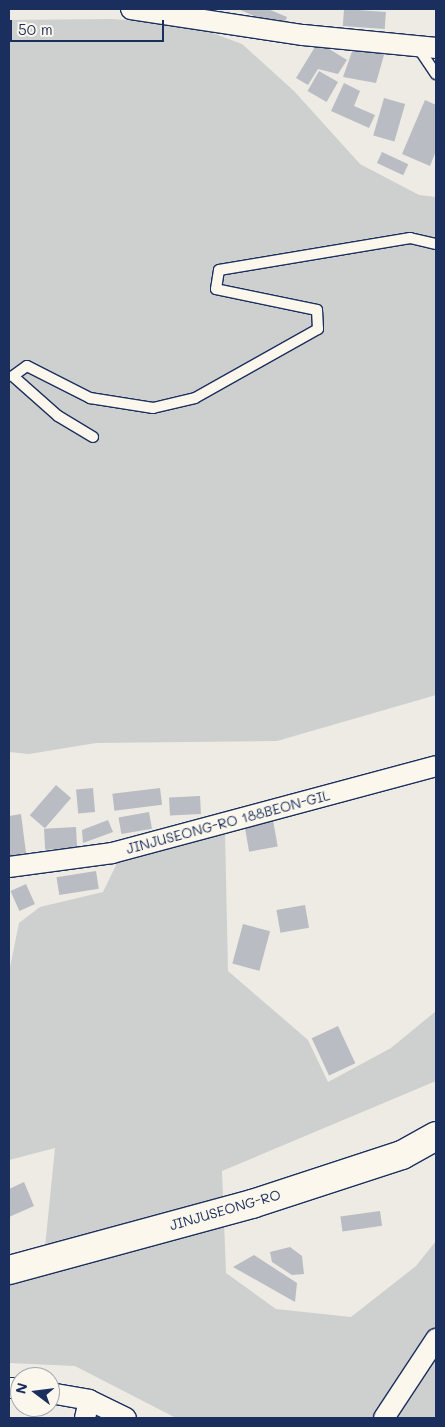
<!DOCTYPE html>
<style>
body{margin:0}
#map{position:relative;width:445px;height:1427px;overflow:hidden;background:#eeebe4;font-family:Mali,sans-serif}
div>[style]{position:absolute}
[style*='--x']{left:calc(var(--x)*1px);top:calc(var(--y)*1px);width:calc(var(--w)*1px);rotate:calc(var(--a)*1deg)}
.green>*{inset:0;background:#cecfcf}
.building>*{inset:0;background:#b9bcc3;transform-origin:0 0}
.roads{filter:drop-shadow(1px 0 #1b2f5e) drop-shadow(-1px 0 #1b2f5e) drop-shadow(0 1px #1b2f5e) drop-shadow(0 -1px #1b2f5e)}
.service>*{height:10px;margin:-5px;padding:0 5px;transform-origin:5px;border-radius:5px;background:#fbf7ec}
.minor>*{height:20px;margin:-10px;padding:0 10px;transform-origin:10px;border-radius:10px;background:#fbf7ec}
.secondary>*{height:28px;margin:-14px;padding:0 14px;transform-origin:14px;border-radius:14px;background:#fbf7ec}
span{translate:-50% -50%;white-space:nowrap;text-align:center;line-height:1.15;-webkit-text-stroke:4.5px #fbf7ec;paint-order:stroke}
.street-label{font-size:14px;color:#1b2f5e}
.frame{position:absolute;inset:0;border:10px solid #1b2f5e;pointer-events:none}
.north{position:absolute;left:10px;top:1367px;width:50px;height:50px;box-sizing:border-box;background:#fbf7ec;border:1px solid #a1a7b3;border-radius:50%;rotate:285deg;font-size:14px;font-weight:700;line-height:20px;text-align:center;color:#1b2f5e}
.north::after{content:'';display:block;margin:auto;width:18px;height:22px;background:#1b2f5e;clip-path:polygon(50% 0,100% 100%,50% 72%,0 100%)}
.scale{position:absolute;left:10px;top:20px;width:154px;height:22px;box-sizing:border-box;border:2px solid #1b2f5e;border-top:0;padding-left:6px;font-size:15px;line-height:18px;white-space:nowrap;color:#1b2f5e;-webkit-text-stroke:4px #fbf7ec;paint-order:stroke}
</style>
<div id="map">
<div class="green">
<i style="clip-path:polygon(112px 19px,191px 25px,242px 44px,294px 91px,360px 164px,419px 195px,436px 197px,436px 695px,277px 741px,96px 743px,29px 754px,9px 752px,9px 20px)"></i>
<i style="clip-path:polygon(225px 833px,228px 971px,308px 1040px,328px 1082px,391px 1048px,436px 1011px,436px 1081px,222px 1171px,226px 1273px,276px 1309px,351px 1317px,416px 1266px,436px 1241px,436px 1418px,176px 1418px,75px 1366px,9px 1363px,9px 1271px,44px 1257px,55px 1148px,9px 1160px,9px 972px,19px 923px,40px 907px,103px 892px,118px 861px)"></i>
</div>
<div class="building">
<i style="clip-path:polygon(238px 9px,268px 9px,287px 17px,282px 28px)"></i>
<i style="left:344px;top:9px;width:42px;height:17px;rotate:4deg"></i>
<i style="clip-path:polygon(318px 42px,347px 60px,338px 74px,318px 69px,308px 85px,296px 78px)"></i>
<i style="clip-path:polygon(354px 46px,386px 48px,376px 83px,343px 77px)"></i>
<i style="left:319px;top:71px;width:22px;height:23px;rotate:30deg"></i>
<i style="clip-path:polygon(344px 83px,360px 91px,354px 106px,375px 115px,369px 128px,331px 111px)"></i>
<i style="left:384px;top:98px;width:22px;height:39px;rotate:16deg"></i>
<i style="clip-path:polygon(425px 100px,436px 105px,436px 151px,430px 166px,402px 154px)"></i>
<i style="left:382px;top:152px;width:29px;height:12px;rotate:25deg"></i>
<i style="left:56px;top:785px;width:20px;height:40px;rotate:41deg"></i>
<i style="left:93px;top:788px;width:24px;height:17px;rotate:85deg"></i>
<i style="left:160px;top:788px;width:17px;height:48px;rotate:83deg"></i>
<i style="left:200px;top:796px;width:18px;height:31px;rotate:87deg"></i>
<i style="left:149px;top:812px;width:17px;height:31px;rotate:80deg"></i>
<i style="clip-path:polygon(21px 814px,26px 853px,9px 856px,9px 816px)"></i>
<i style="clip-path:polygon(108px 820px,113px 832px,83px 843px,82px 830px)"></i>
<i style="left:273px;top:820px;width:27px;height:29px;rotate:80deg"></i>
<i style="left:76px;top:827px;width:21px;height:32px;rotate:87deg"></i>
<i style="left:96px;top:871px;width:18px;height:40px;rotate:81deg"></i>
<i style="left:26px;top:884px;width:22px;height:17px;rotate:66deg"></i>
<i style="left:305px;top:905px;width:23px;height:29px;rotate:80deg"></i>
<i style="left:243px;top:924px;width:28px;height:41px;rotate:15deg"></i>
<i style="left:338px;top:1026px;width:41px;height:29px;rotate:65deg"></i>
<i style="clip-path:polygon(24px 1182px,34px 1206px,9px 1217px,9px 1189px)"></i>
<i style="left:380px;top:1211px;width:15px;height:40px;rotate:82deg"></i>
<i style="clip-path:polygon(290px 1247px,302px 1256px,304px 1274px,292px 1275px,272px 1262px,270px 1252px)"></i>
<i style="clip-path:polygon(254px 1255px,297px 1283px,295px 1302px,233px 1267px)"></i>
</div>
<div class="roads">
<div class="service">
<i style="--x:417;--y:46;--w:34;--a:56"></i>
<i style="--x:93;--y:437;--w:41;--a:-149"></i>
<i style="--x:58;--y:416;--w:60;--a:-138.4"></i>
<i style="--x:13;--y:376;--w:17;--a:-36"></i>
<i style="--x:27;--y:366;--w:71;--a:26.9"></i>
<i style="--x:90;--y:398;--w:64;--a:9"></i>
<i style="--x:153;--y:408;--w:43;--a:-13.4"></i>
<i style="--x:195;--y:398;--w:141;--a:-29.3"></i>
<i style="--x:318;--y:329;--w:19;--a:-93"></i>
<i style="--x:317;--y:310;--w:103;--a:-168.3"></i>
<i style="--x:216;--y:289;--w:19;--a:-81"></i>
<i style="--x:219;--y:270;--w:194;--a:-9.5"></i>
<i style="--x:410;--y:238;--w:27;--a:13"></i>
</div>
<div class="minor">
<i style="--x:131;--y:9;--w:174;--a:8.6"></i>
<i style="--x:303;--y:35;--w:134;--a:5.6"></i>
<i style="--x:9;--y:867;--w:104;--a:-7.7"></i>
<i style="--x:112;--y:853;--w:335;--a:-15"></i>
<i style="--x:9;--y:1388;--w:11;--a:0"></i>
<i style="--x:50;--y:1393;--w:40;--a:10"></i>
<i style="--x:89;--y:1400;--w:41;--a:25.9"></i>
<i style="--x:85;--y:1418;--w:18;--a:-77"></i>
<i style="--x:384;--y:1418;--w:95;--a:-56.6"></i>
</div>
<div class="secondary">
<i style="--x:9;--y:1270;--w:252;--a:-15.2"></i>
<i style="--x:252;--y:1204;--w:158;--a:-18.1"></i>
<i style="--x:402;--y:1155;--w:39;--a:-29"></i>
</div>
</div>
<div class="street-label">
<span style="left:228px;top:822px;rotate:-15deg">JINJUSEONG-RO 188BEON-GIL</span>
<span style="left:225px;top:1210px;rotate:-16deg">JINJUSEONG-RO</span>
</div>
<div class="frame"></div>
<div class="north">N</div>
<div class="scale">50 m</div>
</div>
